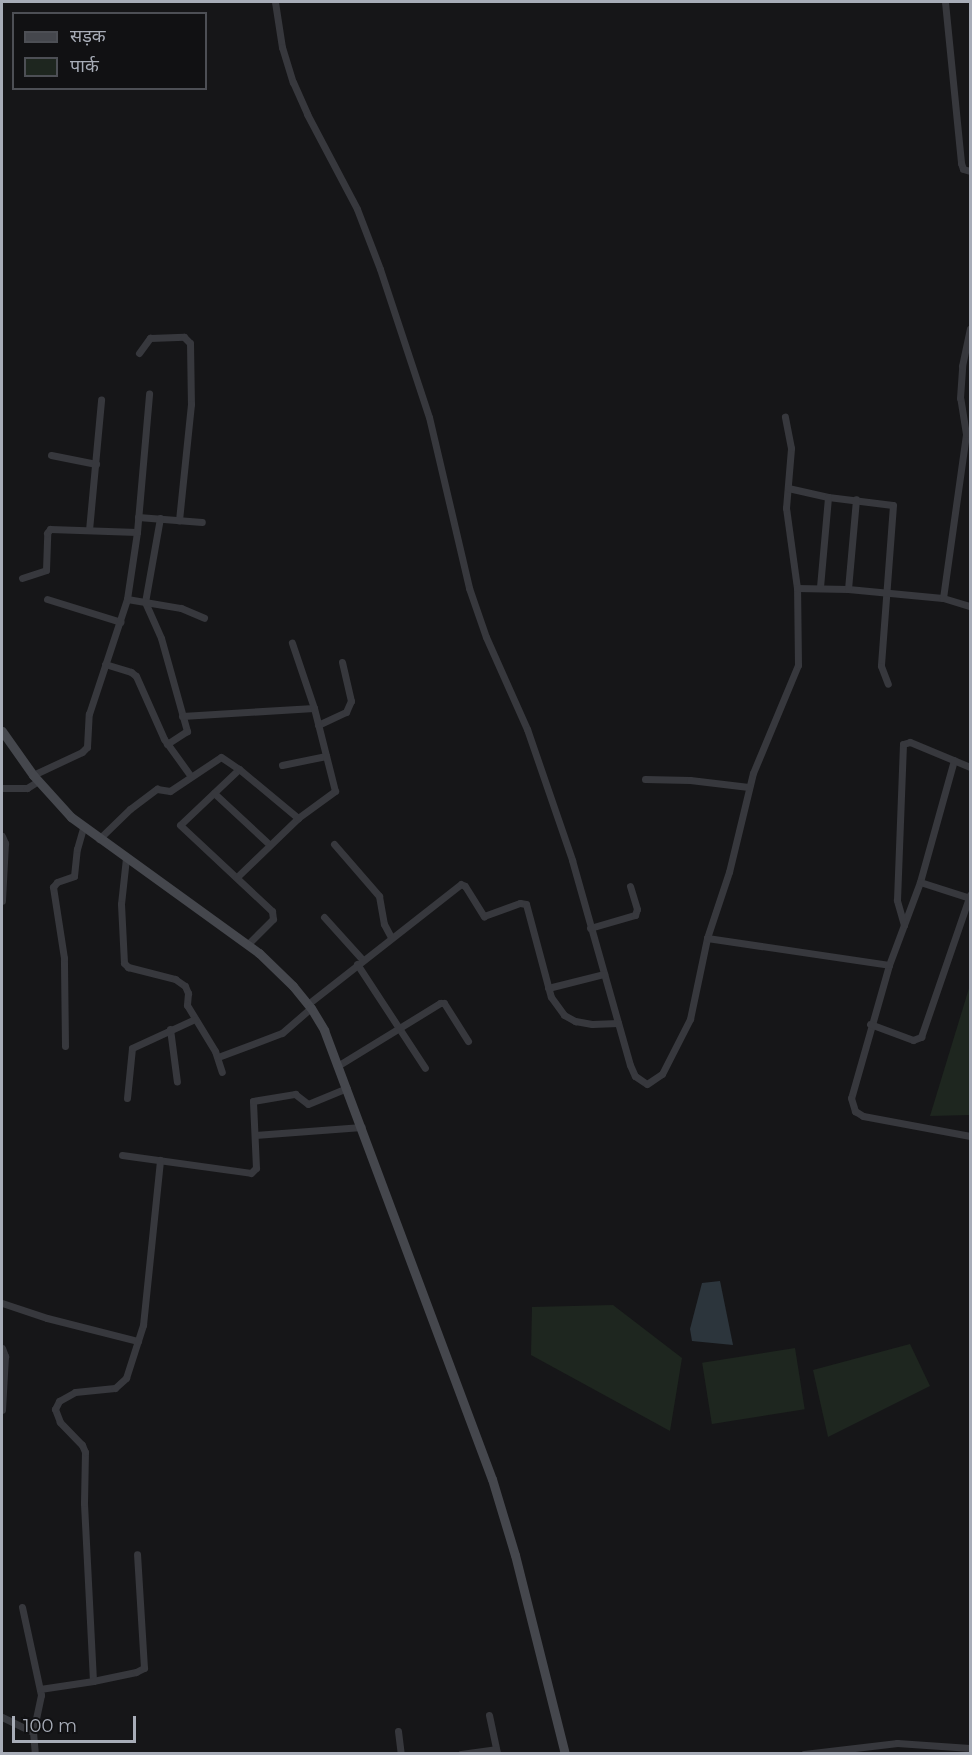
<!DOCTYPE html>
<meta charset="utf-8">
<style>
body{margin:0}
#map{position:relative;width:972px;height:1755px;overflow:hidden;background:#161618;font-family:Montserrat,"Noto Sans Devanagari",sans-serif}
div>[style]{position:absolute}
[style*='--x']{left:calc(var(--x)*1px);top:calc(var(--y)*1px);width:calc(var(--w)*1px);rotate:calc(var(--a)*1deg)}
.green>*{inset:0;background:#1e261f;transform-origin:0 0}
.water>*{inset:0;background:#2c353c}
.minor>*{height:7px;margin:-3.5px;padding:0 3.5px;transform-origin:3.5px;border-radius:3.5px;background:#37383d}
.secondary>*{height:9px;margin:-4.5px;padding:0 4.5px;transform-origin:4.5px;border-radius:4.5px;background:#45474d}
span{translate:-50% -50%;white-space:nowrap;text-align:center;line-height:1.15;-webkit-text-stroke:6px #111113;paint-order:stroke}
.frame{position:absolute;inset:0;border:3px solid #a8adb8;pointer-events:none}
.legend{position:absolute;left:12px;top:12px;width:195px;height:78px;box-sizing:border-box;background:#111113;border:2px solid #4d4f55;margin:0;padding:8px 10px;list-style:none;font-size:18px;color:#a8adb8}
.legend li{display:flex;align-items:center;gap:12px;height:30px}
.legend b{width:30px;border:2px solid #4d4f55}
.scale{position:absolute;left:12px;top:1716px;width:124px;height:27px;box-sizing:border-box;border:3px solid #a8adb8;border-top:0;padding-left:8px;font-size:18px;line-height:21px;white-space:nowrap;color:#a8adb8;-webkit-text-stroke:4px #111113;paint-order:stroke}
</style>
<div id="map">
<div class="green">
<i style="clip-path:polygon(970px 985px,970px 1115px,930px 1116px)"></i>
<i style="clip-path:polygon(613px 1305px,682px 1358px,670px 1431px,531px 1355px,532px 1307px)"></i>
<i style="clip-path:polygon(910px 1344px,930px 1386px,828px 1437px,813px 1370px)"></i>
<i style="left:795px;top:1348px;width:62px;height:94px;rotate:81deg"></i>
</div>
<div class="water">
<i style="clip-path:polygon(720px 1281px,733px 1345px,692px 1341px,690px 1329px,702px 1283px)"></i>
</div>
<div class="minor">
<i style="--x:275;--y:2;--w:46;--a:81.2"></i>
<i style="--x:282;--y:47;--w:37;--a:73"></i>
<i style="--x:293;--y:82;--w:35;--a:66"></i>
<i style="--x:307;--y:114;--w:107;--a:62.2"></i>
<i style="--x:357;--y:209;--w:64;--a:69"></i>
<i style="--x:380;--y:269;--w:156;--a:71.7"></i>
<i style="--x:429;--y:417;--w:176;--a:76.8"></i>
<i style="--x:469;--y:588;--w:52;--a:70.9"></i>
<i style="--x:486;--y:637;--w:101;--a:66"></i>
<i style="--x:527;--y:729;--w:139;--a:71"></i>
<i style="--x:572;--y:860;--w:213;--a:74.2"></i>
<i style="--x:630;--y:1065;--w:12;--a:66"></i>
<i style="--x:635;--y:1076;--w:14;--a:34"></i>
<i style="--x:647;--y:1084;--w:18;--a:-34"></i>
<i style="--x:662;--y:1074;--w:62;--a:-63"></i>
<i style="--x:690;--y:1019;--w:83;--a:-78.1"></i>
<i style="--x:707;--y:938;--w:70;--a:-71.6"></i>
<i style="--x:729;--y:872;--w:102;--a:-76.4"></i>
<i style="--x:753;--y:773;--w:117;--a:-67.4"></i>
<i style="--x:798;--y:665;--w:77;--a:-90.7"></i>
<i style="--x:797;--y:588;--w:81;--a:-97.8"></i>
<i style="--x:786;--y:508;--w:60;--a:-85.2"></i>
<i style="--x:791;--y:448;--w:32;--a:-101"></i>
<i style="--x:945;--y:2;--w:162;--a:84.3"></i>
<i style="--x:961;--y:163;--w:6;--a:72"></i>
<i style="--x:963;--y:169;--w:7;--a:16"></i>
<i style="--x:139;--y:353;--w:19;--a:-54"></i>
<i style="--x:150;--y:338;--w:34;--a:-2"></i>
<i style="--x:184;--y:337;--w:8;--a:45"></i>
<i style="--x:190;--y:343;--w:61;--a:89.1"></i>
<i style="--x:191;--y:404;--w:117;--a:95.9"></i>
<i style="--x:51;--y:455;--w:46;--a:11.3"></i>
<i style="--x:788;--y:488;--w:41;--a:12.7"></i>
<i style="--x:828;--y:497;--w:65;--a:7"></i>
<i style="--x:893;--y:505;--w:161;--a:94.3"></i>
<i style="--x:881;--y:666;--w:19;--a:69"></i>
<i style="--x:138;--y:517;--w:64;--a:4.5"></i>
<i style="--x:160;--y:518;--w:85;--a:100.1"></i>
<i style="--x:145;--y:602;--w:39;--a:66"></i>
<i style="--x:161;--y:638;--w:97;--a:74.4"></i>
<i style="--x:187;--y:731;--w:24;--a:147"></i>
<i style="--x:89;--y:530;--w:131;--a:-84.7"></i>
<i style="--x:22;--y:578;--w:25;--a:-18"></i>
<i style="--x:46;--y:570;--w:37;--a:-88"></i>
<i style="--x:47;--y:533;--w:5;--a:-53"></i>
<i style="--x:50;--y:529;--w:87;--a:2"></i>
<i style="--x:820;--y:587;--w:90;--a:-84.9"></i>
<i style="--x:797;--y:588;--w:51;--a:1.1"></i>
<i style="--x:848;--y:589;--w:95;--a:5.4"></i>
<i style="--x:943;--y:598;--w:28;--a:17"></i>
<i style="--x:848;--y:589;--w:90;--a:-84.9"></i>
<i style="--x:943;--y:598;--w:166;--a:-82"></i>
<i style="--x:966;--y:434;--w:36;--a:-99"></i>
<i style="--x:960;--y:398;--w:32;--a:-86"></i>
<i style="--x:962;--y:366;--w:38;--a:-78"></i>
<i style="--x:47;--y:599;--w:77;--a:17.3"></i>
<i style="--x:127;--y:599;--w:55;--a:9.5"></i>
<i style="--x:181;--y:608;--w:25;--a:23"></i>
<i style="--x:105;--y:664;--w:27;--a:17"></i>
<i style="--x:131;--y:672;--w:6;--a:39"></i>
<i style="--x:136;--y:676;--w:69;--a:66"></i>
<i style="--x:164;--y:739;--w:44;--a:54.2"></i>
<i style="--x:182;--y:716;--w:132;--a:-3.5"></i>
<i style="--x:318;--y:725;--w:31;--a:-25"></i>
<i style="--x:346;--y:712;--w:12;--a:-66"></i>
<i style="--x:351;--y:701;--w:40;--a:-103"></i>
<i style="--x:954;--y:760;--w:127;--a:105.6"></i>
<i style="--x:920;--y:882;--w:89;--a:110.5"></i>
<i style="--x:889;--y:965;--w:138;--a:105.9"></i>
<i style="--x:851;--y:1098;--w:14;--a:73"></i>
<i style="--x:855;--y:1111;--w:9;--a:32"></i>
<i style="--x:863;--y:1116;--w:109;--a:10.6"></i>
<i style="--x:282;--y:765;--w:45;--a:-11.6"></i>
<i style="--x:239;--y:769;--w:81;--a:136.5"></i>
<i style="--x:180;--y:825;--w:126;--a:43.1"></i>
<i style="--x:272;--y:911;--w:8;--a:83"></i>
<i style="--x:273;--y:919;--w:35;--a:135"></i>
<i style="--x:33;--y:775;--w:54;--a:-25.1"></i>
<i style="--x:82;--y:752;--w:7;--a:-45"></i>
<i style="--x:87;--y:747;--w:33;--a:-87"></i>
<i style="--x:89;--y:714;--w:121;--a:-71.7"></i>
<i style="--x:127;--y:599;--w:68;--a:-81.5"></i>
<i style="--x:137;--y:532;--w:139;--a:-85"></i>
<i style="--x:645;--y:779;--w:45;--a:1.3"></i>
<i style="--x:690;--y:780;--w:59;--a:6.8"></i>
<i style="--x:2;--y:788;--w:25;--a:0"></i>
<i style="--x:27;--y:788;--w:13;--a:-32"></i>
<i style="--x:214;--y:793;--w:76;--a:42.9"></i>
<i style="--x:2;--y:836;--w:8;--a:67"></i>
<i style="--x:5;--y:843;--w:58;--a:93"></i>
<i style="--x:99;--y:839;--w:43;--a:-44.1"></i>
<i style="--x:130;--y:809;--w:34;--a:-37"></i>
<i style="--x:157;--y:789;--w:13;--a:9"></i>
<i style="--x:170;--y:791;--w:61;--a:-33.7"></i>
<i style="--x:221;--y:757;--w:22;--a:34"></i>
<i style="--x:239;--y:769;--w:77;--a:39.7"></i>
<i style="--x:334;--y:844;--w:69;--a:49.1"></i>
<i style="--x:379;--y:896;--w:28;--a:80"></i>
<i style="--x:384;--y:924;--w:15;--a:62"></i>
<i style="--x:126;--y:858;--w:46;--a:96.2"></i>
<i style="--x:121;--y:904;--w:59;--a:87.1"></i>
<i style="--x:124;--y:963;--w:6;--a:45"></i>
<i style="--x:128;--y:967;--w:49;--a:14.3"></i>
<i style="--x:175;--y:979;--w:12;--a:35"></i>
<i style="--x:185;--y:986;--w:8;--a:67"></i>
<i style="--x:188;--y:993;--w:12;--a:95"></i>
<i style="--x:187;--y:1005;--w:54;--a:58.7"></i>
<i style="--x:215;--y:1051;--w:22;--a:72"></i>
<i style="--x:237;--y:877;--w:85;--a:-44"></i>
<i style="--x:298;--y:818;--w:46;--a:-36.1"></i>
<i style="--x:335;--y:791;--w:86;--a:-104.2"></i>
<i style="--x:314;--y:708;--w:69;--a:-108.7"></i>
<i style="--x:920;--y:882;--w:52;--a:17.7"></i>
<i style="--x:324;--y:917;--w:57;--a:47.9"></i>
<i style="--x:904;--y:925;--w:26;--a:-106"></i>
<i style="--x:897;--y:900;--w:156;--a:-87.8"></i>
<i style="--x:903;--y:744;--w:7;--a:-16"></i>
<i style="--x:910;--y:742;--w:65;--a:22.6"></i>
<i style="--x:590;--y:928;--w:47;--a:-16.1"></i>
<i style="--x:635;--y:915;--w:6;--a:-72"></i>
<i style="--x:637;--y:909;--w:24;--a:-107"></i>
<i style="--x:707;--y:938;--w:184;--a:8.4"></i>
<i style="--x:357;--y:964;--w:124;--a:56.8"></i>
<i style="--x:548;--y:988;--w:58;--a:-14"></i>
<i style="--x:308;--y:1004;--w:194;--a:-38.1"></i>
<i style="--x:461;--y:884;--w:4;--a:27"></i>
<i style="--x:465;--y:886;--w:36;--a:58"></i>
<i style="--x:484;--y:916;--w:38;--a:-20"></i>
<i style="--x:520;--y:903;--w:6;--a:9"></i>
<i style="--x:526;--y:904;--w:96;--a:75"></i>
<i style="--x:551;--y:997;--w:22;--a:54"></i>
<i style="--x:564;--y:1015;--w:13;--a:29"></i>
<i style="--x:575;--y:1021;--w:17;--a:10"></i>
<i style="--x:592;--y:1024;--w:26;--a:-2"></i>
<i style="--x:870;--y:1024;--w:46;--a:20.4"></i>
<i style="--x:913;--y:1040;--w:9;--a:-21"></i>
<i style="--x:921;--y:1037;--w:150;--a:-71"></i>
<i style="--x:170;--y:1029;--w:53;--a:82.5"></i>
<i style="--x:65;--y:1046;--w:88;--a:-90.7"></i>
<i style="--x:64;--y:958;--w:72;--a:-98.8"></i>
<i style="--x:53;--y:887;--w:6;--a:-51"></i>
<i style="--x:57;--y:882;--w:18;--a:-19"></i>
<i style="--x:74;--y:876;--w:27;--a:-84"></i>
<i style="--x:77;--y:849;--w:22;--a:-74"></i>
<i style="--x:218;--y:1057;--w:68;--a:-20.6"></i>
<i style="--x:282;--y:1033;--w:38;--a:-41"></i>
<i style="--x:339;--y:1065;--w:119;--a:-31.5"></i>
<i style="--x:440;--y:1003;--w:4;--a:0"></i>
<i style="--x:444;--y:1003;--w:45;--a:57.7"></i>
<i style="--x:127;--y:1098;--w:50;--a:-84.3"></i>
<i style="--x:132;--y:1048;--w:69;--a:-24.7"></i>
<i style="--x:255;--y:1135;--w:107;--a:-4.3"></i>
<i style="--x:122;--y:1155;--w:130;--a:7.9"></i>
<i style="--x:251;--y:1173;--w:7;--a:-45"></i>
<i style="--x:256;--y:1168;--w:67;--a:-92.6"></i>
<i style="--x:253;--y:1101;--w:43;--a:-9.5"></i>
<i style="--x:295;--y:1094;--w:16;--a:38"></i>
<i style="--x:308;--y:1104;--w:42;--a:-22.3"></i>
<i style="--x:2;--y:1303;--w:47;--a:18.4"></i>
<i style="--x:47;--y:1318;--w:94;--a:14.2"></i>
<i style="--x:2;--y:1348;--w:9;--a:69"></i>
<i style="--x:5;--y:1356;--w:54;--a:93.2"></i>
<i style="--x:22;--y:1607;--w:90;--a:77.8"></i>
<i style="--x:41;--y:1695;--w:38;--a:102"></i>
<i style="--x:33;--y:1732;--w:22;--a:85"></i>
<i style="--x:93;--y:1681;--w:178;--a:-92.9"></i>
<i style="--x:84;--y:1503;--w:51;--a:-88.9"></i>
<i style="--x:85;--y:1452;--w:8;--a:-113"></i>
<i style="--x:82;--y:1445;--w:32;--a:-134"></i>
<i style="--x:60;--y:1422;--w:14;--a:-111"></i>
<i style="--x:55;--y:1409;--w:9;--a:-63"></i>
<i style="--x:59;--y:1401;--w:18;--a:-29"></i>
<i style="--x:75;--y:1392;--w:40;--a:-5.7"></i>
<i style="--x:115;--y:1388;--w:15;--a:-42"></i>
<i style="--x:126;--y:1378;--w:56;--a:-72.2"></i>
<i style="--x:143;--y:1325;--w:166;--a:-84.1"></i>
<i style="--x:40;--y:1689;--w:54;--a:-8.6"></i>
<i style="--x:93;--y:1681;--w:44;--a:-11.8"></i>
<i style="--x:136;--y:1672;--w:9;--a:-27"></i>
<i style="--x:144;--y:1668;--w:114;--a:-93.5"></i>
<i style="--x:489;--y:1715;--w:40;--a:78"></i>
<i style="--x:2;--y:1717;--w:34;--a:26"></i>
<i style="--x:398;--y:1731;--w:23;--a:83"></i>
<i style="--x:461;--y:1754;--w:35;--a:-8"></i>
<i style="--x:804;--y:1754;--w:94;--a:-6.7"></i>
<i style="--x:897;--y:1743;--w:73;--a:3.9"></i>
</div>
<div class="secondary">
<i style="--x:2;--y:731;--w:54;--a:54.8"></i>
<i style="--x:33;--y:775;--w:57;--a:47.9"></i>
<i style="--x:71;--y:817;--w:232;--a:35.9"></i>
<i style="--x:259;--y:953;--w:47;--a:44.1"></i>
<i style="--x:293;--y:986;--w:28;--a:51"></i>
<i style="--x:311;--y:1008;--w:26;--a:59"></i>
<i style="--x:324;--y:1030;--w:479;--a:69.5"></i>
<i style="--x:492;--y:1479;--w:79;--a:73.2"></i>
<i style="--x:515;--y:1555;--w:205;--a:75.9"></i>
</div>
<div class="frame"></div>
<ul class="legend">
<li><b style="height:8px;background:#45474d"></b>सड़क</li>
<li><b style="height:16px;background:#1e261f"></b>पार्क</li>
</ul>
<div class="scale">100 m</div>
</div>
